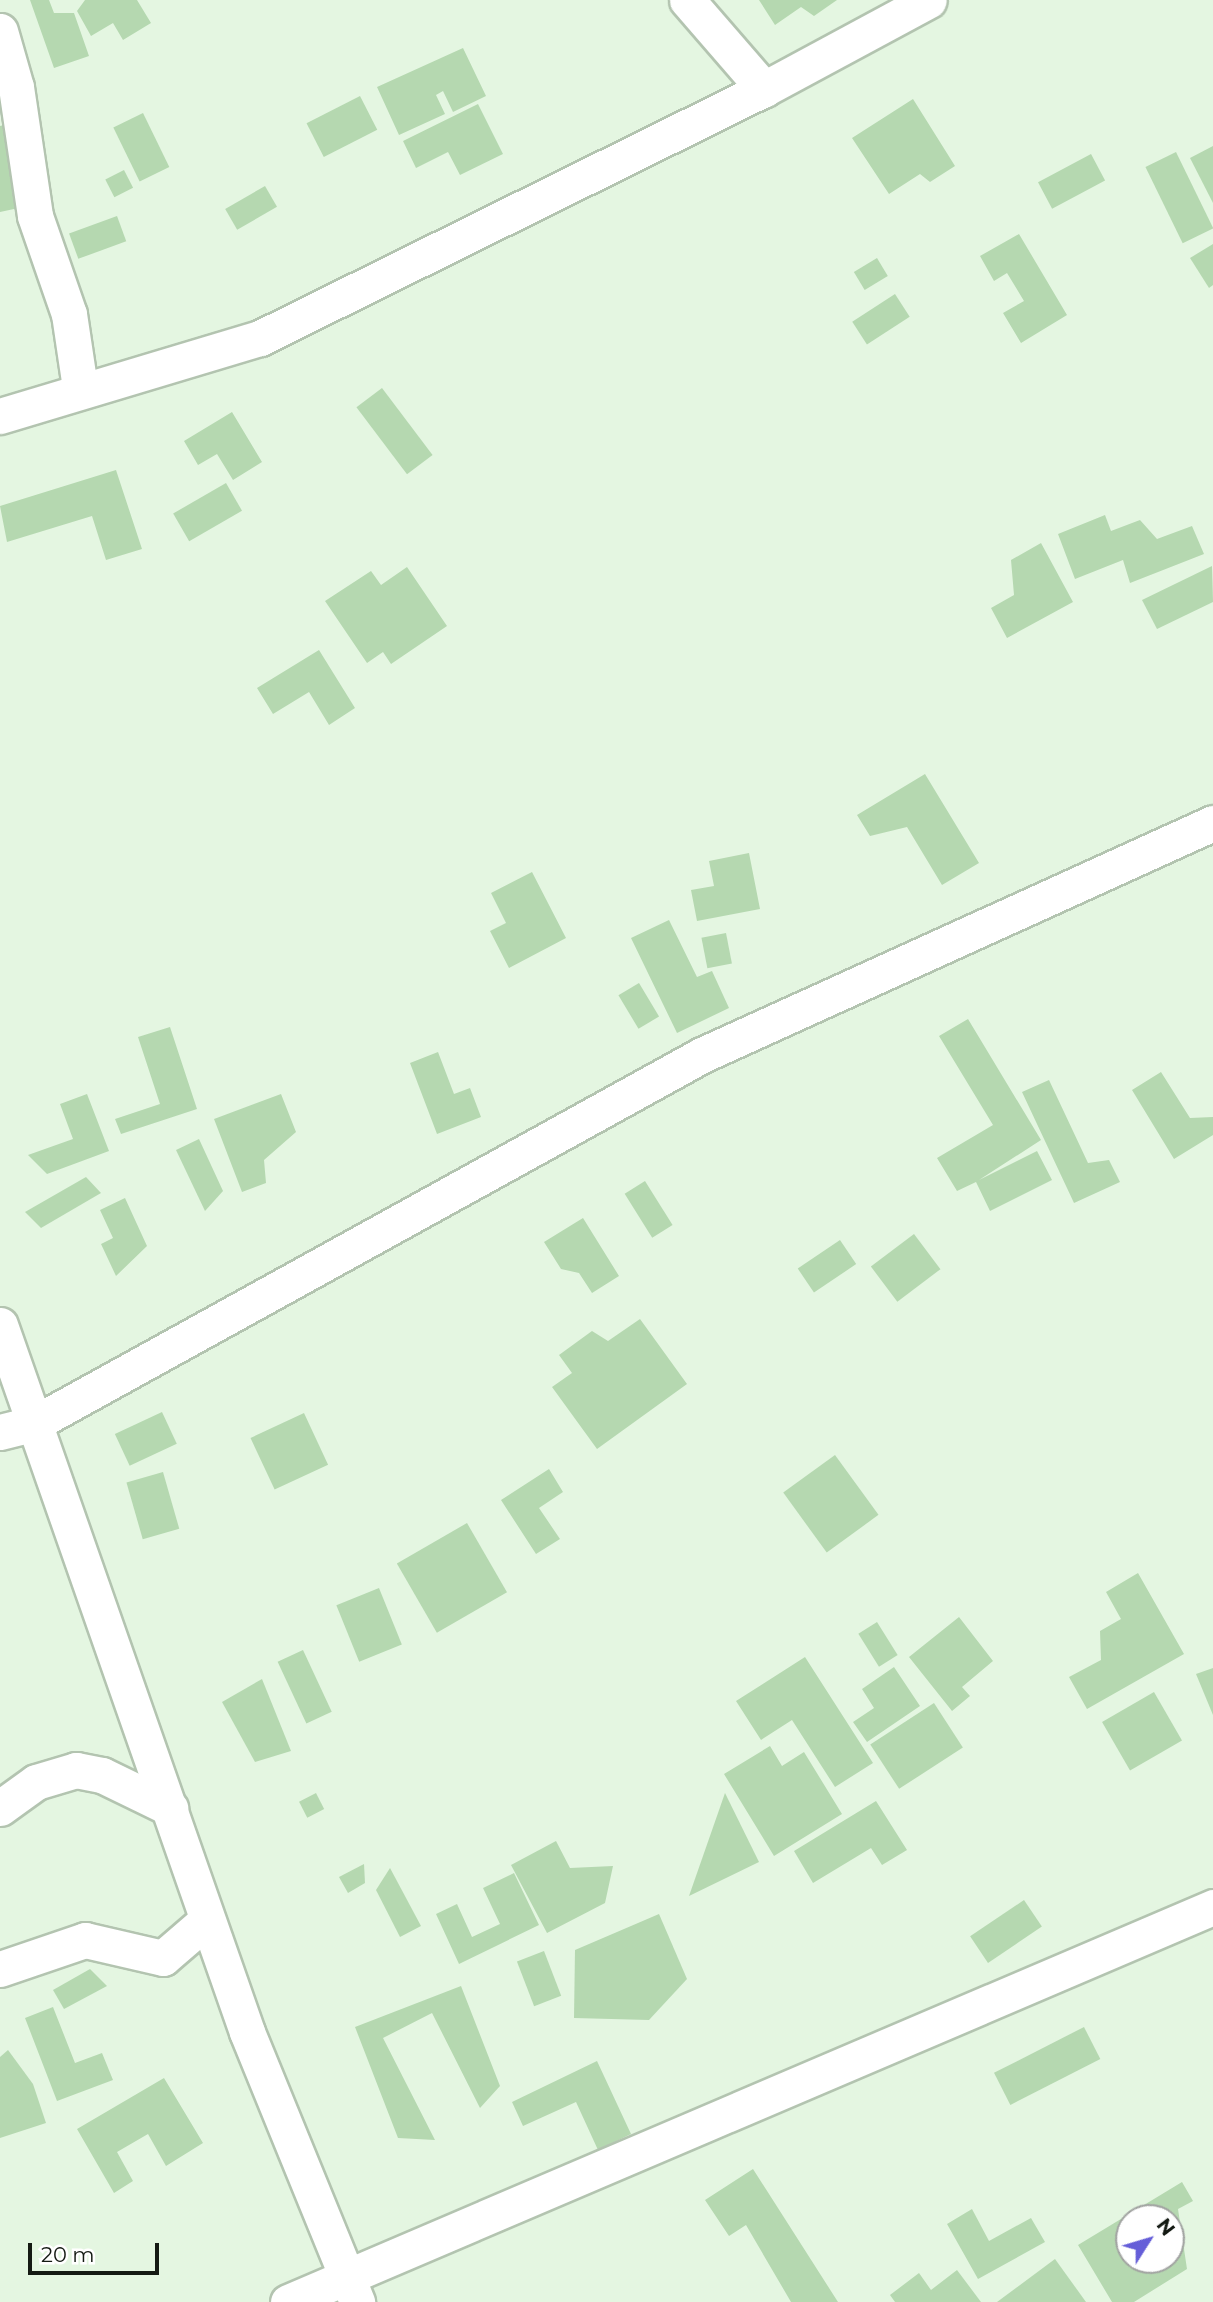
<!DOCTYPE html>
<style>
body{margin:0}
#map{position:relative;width:1213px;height:2302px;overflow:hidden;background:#e4f6e1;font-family:Montserrat,sans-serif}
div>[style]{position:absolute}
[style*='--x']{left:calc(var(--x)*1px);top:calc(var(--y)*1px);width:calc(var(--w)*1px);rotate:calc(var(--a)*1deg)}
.building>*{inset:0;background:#b5d8b0;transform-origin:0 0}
.roads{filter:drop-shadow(2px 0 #b3c4b0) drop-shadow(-2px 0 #b3c4b0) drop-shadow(0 2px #b3c4b0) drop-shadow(0 -2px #b3c4b0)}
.street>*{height:35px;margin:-17.5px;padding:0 17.5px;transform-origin:17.5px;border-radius:17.5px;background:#fff}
span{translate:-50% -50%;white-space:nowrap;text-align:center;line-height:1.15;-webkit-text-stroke:6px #fff;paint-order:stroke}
.north{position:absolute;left:1115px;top:2204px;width:70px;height:70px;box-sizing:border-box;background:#fff;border:2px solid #a1a3a1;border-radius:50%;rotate:53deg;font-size:19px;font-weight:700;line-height:28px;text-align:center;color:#141a13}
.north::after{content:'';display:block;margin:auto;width:24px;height:32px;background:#655ed8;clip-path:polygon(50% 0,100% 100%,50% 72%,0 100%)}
.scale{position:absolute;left:28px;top:2243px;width:131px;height:32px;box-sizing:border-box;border:4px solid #141a13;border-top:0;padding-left:9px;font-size:21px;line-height:24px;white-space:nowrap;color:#141a13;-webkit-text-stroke:5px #fff;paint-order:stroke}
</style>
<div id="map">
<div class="building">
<i style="clip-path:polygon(30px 0,49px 0,54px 13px,74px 13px,89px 56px,54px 68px)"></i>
<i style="clip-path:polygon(85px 0,137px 0,151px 23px,123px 40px,113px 23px,91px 36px,77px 11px)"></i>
<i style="clip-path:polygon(759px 0,837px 0,814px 16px,801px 7px,775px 25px)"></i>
<i style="clip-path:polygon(463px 48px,486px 96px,453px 112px,443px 91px,436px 95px,445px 114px,399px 135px,377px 87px)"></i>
<i style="left:360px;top:96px;width:38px;height:60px;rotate:63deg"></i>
<i style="clip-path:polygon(913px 99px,955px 166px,930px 182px,920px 174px,889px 194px,852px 138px)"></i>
<i style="clip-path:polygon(478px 104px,503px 154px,460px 175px,448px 152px,416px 168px,403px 141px)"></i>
<i style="left:143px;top:113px;width:60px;height:33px;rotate:64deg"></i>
<i style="clip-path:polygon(8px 124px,28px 206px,0 212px,0 126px)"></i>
<i style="clip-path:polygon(1213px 146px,1213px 203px,1190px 158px)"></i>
<i style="left:1176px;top:152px;width:85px;height:34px;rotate:64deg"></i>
<i style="left:1091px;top:154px;width:30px;height:60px;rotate:62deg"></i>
<i style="left:124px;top:170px;width:20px;height:21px;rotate:63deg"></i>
<i style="left:265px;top:186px;width:24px;height:46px;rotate:60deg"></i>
<i style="left:117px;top:216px;width:27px;height:51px;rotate:70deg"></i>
<i style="clip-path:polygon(1019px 234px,1067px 315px,1021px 343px,1003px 313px,1024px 301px,1007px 273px,994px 281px,980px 256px)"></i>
<i style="clip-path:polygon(1213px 244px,1213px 285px,1209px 288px,1190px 258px)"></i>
<i style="left:877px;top:258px;width:21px;height:27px;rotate:59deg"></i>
<i style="left:895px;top:294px;width:27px;height:51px;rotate:57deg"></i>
<i style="left:382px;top:388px;width:84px;height:32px;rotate:53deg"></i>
<i style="clip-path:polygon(232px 412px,262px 462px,233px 480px,217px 454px,198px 465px,184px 441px)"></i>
<i style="clip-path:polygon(116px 470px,142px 549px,106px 560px,92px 516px,7px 542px,0 506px)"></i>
<i style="left:226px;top:483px;width:32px;height:61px;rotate:60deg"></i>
<i style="clip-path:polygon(1105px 515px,1111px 531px,1140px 520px,1157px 539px,1192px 526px,1204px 554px,1130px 583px,1123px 560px,1075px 579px,1058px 534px)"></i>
<i style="clip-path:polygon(1041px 543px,1073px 602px,1007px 638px,991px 608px,1014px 595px,1011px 560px)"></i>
<i style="clip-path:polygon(1212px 566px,1213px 602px,1157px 629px,1142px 600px)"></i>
<i style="clip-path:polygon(407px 567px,447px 626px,391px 664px,383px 652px,367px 663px,325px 601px,371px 571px,381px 585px)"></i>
<i style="clip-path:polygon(319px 650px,355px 708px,329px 725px,309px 692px,273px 714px,257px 688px)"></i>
<i style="clip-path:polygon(925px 774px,979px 863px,942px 885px,907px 827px,870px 836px,857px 815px)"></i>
<i style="clip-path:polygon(749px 853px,760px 909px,697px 921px,691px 890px,714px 886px,709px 861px)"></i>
<i style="clip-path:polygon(532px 872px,566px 938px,509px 968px,490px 931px,506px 923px,491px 893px)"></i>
<i style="clip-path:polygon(669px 920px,697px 977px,712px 971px,729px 1008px,677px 1033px,631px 938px)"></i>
<i style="left:726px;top:933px;width:31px;height:25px;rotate:79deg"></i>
<i style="left:639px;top:983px;width:39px;height:24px;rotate:59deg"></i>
<i style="clip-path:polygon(968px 1019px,1041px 1140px,979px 1180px,1037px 1151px,1052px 1180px,990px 1211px,976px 1182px,957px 1191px,937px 1158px,993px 1125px,939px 1036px)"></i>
<i style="clip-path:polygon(170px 1027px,197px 1109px,121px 1134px,115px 1119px,160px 1104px,138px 1037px)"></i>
<i style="clip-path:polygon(438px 1052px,454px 1094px,470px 1088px,481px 1117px,437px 1134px,410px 1063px)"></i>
<i style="clip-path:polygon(1161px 1072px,1190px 1118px,1213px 1117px,1213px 1135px,1174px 1159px,1132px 1090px)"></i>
<i style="clip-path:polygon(1049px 1080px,1088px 1163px,1109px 1160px,1120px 1182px,1074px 1203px,1022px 1092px)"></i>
<i style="clip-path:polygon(87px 1094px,109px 1151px,47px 1174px,28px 1155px,73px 1139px,60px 1104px)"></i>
<i style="clip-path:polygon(281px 1094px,296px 1132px,264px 1160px,266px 1183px,242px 1192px,214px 1119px)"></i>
<i style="clip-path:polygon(199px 1139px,223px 1191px,205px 1211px,176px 1150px)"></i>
<i style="clip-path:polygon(86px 1177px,101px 1193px,41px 1228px,25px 1212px)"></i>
<i style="left:645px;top:1181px;width:52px;height:24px;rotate:58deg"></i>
<i style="clip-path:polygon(125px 1198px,147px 1246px,116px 1276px,101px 1244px,113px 1238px,100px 1210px)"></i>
<i style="clip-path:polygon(583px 1218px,619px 1276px,592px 1293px,579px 1273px,561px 1269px,544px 1242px)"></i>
<i style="left:914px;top:1234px;width:44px;height:54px;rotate:53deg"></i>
<i style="left:840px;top:1240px;width:29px;height:51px;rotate:56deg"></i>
<i style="clip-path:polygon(640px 1319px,687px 1384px,597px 1449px,552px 1387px,572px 1373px,559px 1355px,592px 1331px,608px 1341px)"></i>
<i style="left:162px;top:1412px;width:35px;height:52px;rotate:65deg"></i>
<i style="left:304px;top:1413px;width:57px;height:59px;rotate:65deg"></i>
<i style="left:835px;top:1455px;width:74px;height:64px;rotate:54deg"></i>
<i style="clip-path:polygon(549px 1469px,563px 1492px,539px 1508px,560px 1539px,536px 1554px,501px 1500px)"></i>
<i style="left:163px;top:1472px;width:59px;height:38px;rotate:74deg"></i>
<i style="left:467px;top:1523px;width:80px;height:81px;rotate:60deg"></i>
<i style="clip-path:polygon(1138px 1573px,1184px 1654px,1087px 1709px,1069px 1677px,1101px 1660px,1100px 1631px,1121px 1619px,1106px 1592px)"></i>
<i style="left:379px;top:1588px;width:61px;height:46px;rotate:68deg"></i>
<i style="clip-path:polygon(959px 1617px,993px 1661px,962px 1687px,970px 1696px,952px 1711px,909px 1657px)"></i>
<i style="left:877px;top:1622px;width:39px;height:22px;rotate:58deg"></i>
<i style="left:303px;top:1650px;width:68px;height:28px;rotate:65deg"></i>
<i style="clip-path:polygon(805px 1657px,873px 1763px,835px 1787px,792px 1720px,761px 1740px,736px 1701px)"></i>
<i style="clip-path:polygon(894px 1667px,920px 1706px,867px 1742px,853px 1722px,874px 1708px,862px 1689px)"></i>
<i style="clip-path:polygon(1213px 1668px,1213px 1715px,1196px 1674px)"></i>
<i style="clip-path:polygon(262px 1679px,291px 1751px,255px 1762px,222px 1702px)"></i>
<i style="left:1154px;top:1692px;width:56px;height:60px;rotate:60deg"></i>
<i style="left:934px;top:1703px;width:53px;height:76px;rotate:57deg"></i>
<i style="clip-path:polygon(770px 1746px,782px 1766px,804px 1752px,842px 1814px,774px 1856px,724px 1774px)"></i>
<i style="left:316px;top:1793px;width:18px;height:19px;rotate:63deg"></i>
<i style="clip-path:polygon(725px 1793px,759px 1862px,689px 1896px)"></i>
<i style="clip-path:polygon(876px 1801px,907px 1850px,882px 1865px,871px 1848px,813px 1883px,794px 1851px)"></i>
<i style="clip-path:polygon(556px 1841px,570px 1868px,613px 1866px,605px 1903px,547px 1933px,511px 1865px)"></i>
<i style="clip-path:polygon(364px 1864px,365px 1883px,348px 1893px,339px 1877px)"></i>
<i style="clip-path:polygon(390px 1868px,421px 1926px,400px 1937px,376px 1890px)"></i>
<i style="clip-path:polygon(514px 1873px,539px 1925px,459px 1964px,436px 1914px,457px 1904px,472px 1937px,500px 1924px,483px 1888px)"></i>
<i style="left:1024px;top:1900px;width:32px;height:65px;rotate:56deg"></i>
<i style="clip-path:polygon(659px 1914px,687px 1979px,649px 2020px,574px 2018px,575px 1950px)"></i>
<i style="left:544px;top:1951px;width:48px;height:29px;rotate:69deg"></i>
<i style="clip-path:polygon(90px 1969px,107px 1986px,64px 2009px,53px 1990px)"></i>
<i style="clip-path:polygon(461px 1986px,500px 2086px,480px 2108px,432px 2013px,383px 2038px,435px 2140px,398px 2138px,355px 2027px)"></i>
<i style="clip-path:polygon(53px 2007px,75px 2063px,102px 2053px,113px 2080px,57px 2101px,25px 2018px)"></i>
<i style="left:1084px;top:2027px;width:36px;height:101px;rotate:63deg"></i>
<i style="clip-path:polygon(8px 2050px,33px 2084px,46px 2123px,0 2138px,0 2057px)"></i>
<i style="clip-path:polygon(597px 2061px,631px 2134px,598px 2150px,576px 2102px,523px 2126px,512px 2102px)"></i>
<i style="clip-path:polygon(164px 2078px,203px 2143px,166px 2166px,148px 2134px,117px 2152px,133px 2181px,114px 2193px,77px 2129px)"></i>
<i style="clip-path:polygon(753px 2169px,838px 2302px,791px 2302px,746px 2225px,729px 2236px,705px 2200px)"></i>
<i style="clip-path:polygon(evenodd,1182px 2182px,1193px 2201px,1178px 2209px,1187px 2269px,1134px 2302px,1112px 2302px,1078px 2245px,1182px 2182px,1129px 2218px,1171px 2218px,1171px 2260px,1129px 2260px,1129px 2218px)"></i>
<i style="clip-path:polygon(972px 2209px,989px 2241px,1031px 2218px,1045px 2242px,978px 2279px,947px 2224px)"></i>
<i style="clip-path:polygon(1055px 2259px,1086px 2302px,997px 2302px)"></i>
<i style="clip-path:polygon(957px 2270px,981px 2302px,895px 2302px,890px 2295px,919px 2273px,931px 2290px)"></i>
</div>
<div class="roads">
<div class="street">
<i style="--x:687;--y:0;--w:118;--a:49.1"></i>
<i style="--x:0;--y:31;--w:58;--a:74.1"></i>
<i style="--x:16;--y:87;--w:130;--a:81.6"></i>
<i style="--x:35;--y:216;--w:104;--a:70.9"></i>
<i style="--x:69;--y:314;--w:75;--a:81.5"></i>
<i style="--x:0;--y:416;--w:271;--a:-16.7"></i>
<i style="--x:260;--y:338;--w:562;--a:-26.29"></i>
<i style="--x:764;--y:89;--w:187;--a:-28.3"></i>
<i style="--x:0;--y:1325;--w:749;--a:70.74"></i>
<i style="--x:247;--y:2032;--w:292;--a:67.8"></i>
<i style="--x:0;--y:1432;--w:34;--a:-14"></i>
<i style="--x:33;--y:1424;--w:764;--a:-28.88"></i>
<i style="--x:702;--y:1055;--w:561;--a:-24.42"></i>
<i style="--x:0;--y:1808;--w:44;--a:-35.8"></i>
<i style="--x:36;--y:1782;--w:42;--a:-16.7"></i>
<i style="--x:76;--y:1770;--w:26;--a:11"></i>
<i style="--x:102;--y:1775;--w:76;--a:25.9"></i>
<i style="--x:0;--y:1969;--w:90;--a:-18.8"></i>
<i style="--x:85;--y:1940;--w:80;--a:13"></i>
<i style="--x:163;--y:1958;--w:57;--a:-40.7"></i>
<i style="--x:288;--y:2302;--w:1006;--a:-23.12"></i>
</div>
</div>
<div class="north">N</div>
<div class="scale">20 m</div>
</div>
